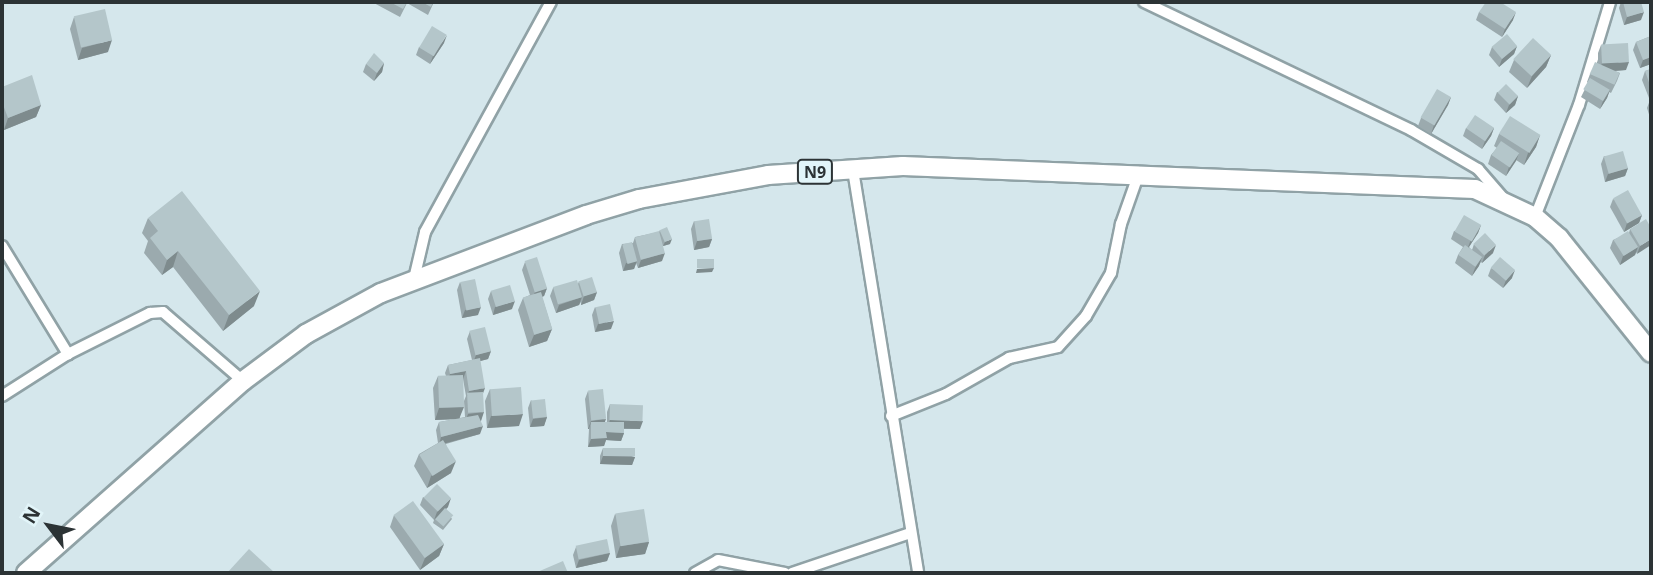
<!DOCTYPE html>
<style>
body{margin:0}
#map{position:relative;width:1653px;height:575px;overflow:hidden;background:#d5e7ec;font-family:"Noto Sans",sans-serif}
div>[style]{position:absolute}
[style*='--x']{left:calc(var(--x)*1px);top:calc(var(--y)*1px);width:calc(var(--w)*1px);rotate:calc(var(--a)*1deg)}
.roads{filter:drop-shadow(2px 0 #90a2a6) drop-shadow(-2px 0 #90a2a6) drop-shadow(0 2px #90a2a6) drop-shadow(0 -2px #90a2a6)}
.minor>*{height:10px;margin:-5px;padding:0 5px;transform-origin:5px;border-radius:5px;background:#fff}
.trunk>*{height:18px;margin:-9px;padding:0 9px;transform-origin:9px;border-radius:9px;background:#fff}
.wall>*{inset:0;background:#9baaae}
.shaded-wall>*{inset:0;background:#7e8b8d}
.building>*{inset:0;background:#b4c6ca;transform-origin:0 0}
span{translate:-50% -50%;white-space:nowrap;text-align:center;line-height:1.15;-webkit-text-stroke:7px #e2f5f9;paint-order:stroke}
.shield-label span{padding:2px 5px;background:#e2f5f9;border:2px solid;border-radius:5px;-webkit-text-stroke-width:0}
.shield-label{font-size:16px;color:#2c3335;font-weight:700}
.frame{position:absolute;inset:0;border:4px solid #2c3335;pointer-events:none}
.north{position:absolute;left:14px;top:491px;width:70px;height:70px;-webkit-text-stroke:5px #e2f5f9;paint-order:stroke;rotate:302deg;font-size:19px;font-weight:700;line-height:28px;text-align:center;color:#2c3335}
.north::after{content:'';display:block;margin:auto;width:24px;height:32px;background:#2c3335;clip-path:polygon(50% 0,100% 100%,50% 72%,0 100%)}
</style>
<div id="map">
<div class="roads">
<div class="minor">
<i style="--x:1144;--y:2;--w:296;--a:25.6"></i>
<i style="--x:1411;--y:130;--w:78;--a:30.2"></i>
<i style="--x:1478;--y:169;--w:38;--a:49"></i>
<i style="--x:853;--y:170;--w:408;--a:80.8"></i>
<i style="--x:1535;--y:217;--w:120;--a:-68.6"></i>
<i style="--x:1579;--y:105;--w:108;--a:-73.2"></i>
<i style="--x:2;--y:246;--w:127;--a:58.6"></i>
<i style="--x:414;--y:279;--w:48;--a:-76.8"></i>
<i style="--x:425;--y:232;--w:262;--a:-61.3"></i>
<i style="--x:2;--y:396;--w:78;--a:-32.5"></i>
<i style="--x:68;--y:354;--w:92;--a:-26.6"></i>
<i style="--x:150;--y:313;--w:13;--a:-4"></i>
<i style="--x:163;--y:312;--w:106;--a:40.8"></i>
<i style="--x:891;--y:416;--w:59;--a:-21.8"></i>
<i style="--x:946;--y:394;--w:73;--a:-29.7"></i>
<i style="--x:1009;--y:358;--w:50;--a:-12.7"></i>
<i style="--x:1058;--y:347;--w:42;--a:-47.9"></i>
<i style="--x:1086;--y:316;--w:50;--a:-59.8"></i>
<i style="--x:1111;--y:273;--w:50;--a:-78.5"></i>
<i style="--x:1121;--y:224;--w:54;--a:-70.6"></i>
<i style="--x:695;--y:573;--w:26;--a:-29"></i>
<i style="--x:718;--y:560;--w:68;--a:11"></i>
<i style="--x:792;--y:573;--w:125;--a:-18.7"></i>
</div>
<div class="trunk">
<i style="--x:26;--y:573;--w:290;--a:-41.5"></i>
<i style="--x:243;--y:381;--w:79;--a:-36.7"></i>
<i style="--x:306;--y:334;--w:85;--a:-28.7"></i>
<i style="--x:381;--y:293;--w:219;--a:-20.8"></i>
<i style="--x:586;--y:215;--w:55;--a:-16.8"></i>
<i style="--x:639;--y:199;--w:131;--a:-10.5"></i>
<i style="--x:768;--y:175;--w:135;--a:-3.8"></i>
<i style="--x:903;--y:166;--w:572;--a:2.3"></i>
<i style="--x:1475;--y:189;--w:66;--a:25"></i>
<i style="--x:1535;--y:217;--w:32;--a:41"></i>
<i style="--x:1559;--y:238;--w:147;--a:51.3"></i>
</div>
</div>
<div class="wall">
<i style="clip-path:polygon(372px 2px,434px 2px,428px 15px,407px 3px,400px 17px)"></i>
<i style="clip-path:polygon(1621px 2px,1641px 2px,1641px 20px,1624px 25px,1619px 8px)"></i>
<i style="clip-path:polygon(1479px 12px,1513px 20px,1502px 37px,1476px 20px)"></i>
<i style="clip-path:polygon(74px 17px,108px 52px,78px 60px,70px 29px)"></i>
<i style="clip-path:polygon(1651px 36px,1651px 64px,1640px 68px,1633px 50px,1636px 42px)"></i>
<i style="clip-path:polygon(444px 43px,430px 64px,416px 55px,419px 47px)"></i>
<i style="clip-path:polygon(1601px 45px,1626px 70px,1615px 71px,1620px 73px,1617px 81px,1611px 93px,1609px 92px,1607px 98px,1600px 109px,1581px 97px,1588px 83px,1587px 82px,1590px 74px,1598px 63px,1598px 53px)"></i>
<i style="clip-path:polygon(1517px 46px,1514px 54px,1499px 67px,1489px 55px,1492px 47px)"></i>
<i style="clip-path:polygon(1551px 55px,1546px 67px,1527px 88px,1509px 72px,1514px 60px)"></i>
<i style="clip-path:polygon(384px 63px,382px 72px,374px 81px,363px 72px,366px 64px)"></i>
<i style="clip-path:polygon(1651px 69px,1651px 98px,1649px 98px,1642px 80px,1645px 71px)"></i>
<i style="clip-path:polygon(2px 87px,41px 105px,36px 117px,4px 130px,2px 125px)"></i>
<i style="clip-path:polygon(1497px 92px,1518px 96px,1515px 105px,1506px 113px,1494px 100px)"></i>
<i style="clip-path:polygon(1451px 97px,1448px 105px,1431px 134px,1418px 126px,1421px 118px)"></i>
<i style="clip-path:polygon(1650px 100px,1651px 100px,1651px 121px,1647px 108px)"></i>
<i style="clip-path:polygon(1466px 128px,1494px 128px,1491px 136px,1482px 149px,1463px 136px)"></i>
<i style="clip-path:polygon(1499px 134px,1540px 135px,1536px 147px,1524px 165px,1516px 160px,1506px 176px,1488px 164px,1491px 155px,1497px 148px,1494px 146px)"></i>
<i style="clip-path:polygon(1604px 156px,1628px 168px,1625px 176px,1605px 182px,1601px 164px)"></i>
<i style="clip-path:polygon(1613px 199px,1642px 215px,1639px 223px,1624px 232px,1610px 207px)"></i>
<i style="clip-path:polygon(148px 218px,254px 306px,223px 331px,173px 267px,162px 275px,144px 253px,148px 241px,142px 233px)"></i>
<i style="clip-path:polygon(694px 221px,712px 239px,709px 247px,694px 250px,691px 229px)"></i>
<i style="clip-path:polygon(1481px 225px,1478px 233px,1469px 247px,1472px 250px,1474px 244px,1493px 253px,1482px 263px,1481px 262px,1472px 276px,1455px 263px,1458px 255px,1463px 247px,1451px 239px,1454px 231px)"></i>
<i style="clip-path:polygon(1651px 228px,1637px 254px,1636px 252px,1635px 255px,1620px 265px,1610px 248px,1613px 240px,1629px 233px,1630px 229px)"></i>
<i style="clip-path:polygon(660px 230px,670px 244px,663px 246px,662px 261px,638px 268px,636px 263px,634px 269px,623px 271px,619px 253px,622px 244px,633px 243px,635px 237px,659px 232px)"></i>
<i style="clip-path:polygon(525px 262px,547px 288px,544px 296px,542px 297px,552px 329px,547px 341px,529px 347px,518px 310px,523px 298px,530px 295px,522px 270px)"></i>
<i style="clip-path:polygon(1491px 268px,1512px 278px,1503px 288px,1488px 276px)"></i>
<i style="clip-path:polygon(579px 281px,597px 292px,594px 300px,581px 305px,581px 302px,579px 305px,556px 313px,550px 296px,553px 288px,578px 284px)"></i>
<i style="clip-path:polygon(460px 282px,478px 315px,462px 318px,457px 290px)"></i>
<i style="clip-path:polygon(491px 291px,512px 309px,493px 315px,488px 299px)"></i>
<i style="clip-path:polygon(595px 307px,611px 329px,595px 332px,592px 315px)"></i>
<i style="clip-path:polygon(evenodd,470px 331px,491px 351px,488px 359px,480px 361px,483px 395px,480px 434px,446px 444px,451px 473px,427px 488px,414px 466px,419px 454px,438px 443px,436px 430px,439px 422px,456px 419px,435px 420px,433px 388px,438px 376px,446px 376px,445px 373px,448px 365px,472px 360px,467px 339px,470px 331px,463px 379px,466px 396px,464px 401px,465px 417px,460px 418px,463px 379px)"></i>
<i style="clip-path:polygon(490px 389px,519px 426px,487px 428px,485px 401px)"></i>
<i style="clip-path:polygon(588px 391px,605px 422px,607px 422px,607px 412px,610px 404px,640px 429px,624px 429px,624px 433px,621px 441px,606px 440px,604px 446px,588px 447px,589px 429px,588px 429px,585px 399px)"></i>
<i style="clip-path:polygon(531px 400px,547px 417px,544px 426px,530px 427px,528px 408px)"></i>
<i style="clip-path:polygon(603px 448px,635px 457px,632px 465px,600px 464px,600px 456px)"></i>
<i style="clip-path:polygon(423px 497px,448px 507px,446px 509px,452px 519px,443px 530px,433px 523px,434px 520px,420px 505px)"></i>
<i style="clip-path:polygon(615px 514px,649px 542px,645px 554px,616px 558px,611px 526px)"></i>
<i style="clip-path:polygon(394px 515px,444px 544px,439px 556px,420px 570px,390px 527px)"></i>
<i style="clip-path:polygon(576px 547px,610px 553px,607px 561px,576px 568px,573px 555px)"></i>
</div>
<div class="shaded-wall">
<i style="clip-path:polygon(1516px 12px,1513px 20px,1502px 37px,1505px 29px)"></i>
<i style="clip-path:polygon(1644px 12px,1641px 20px,1624px 25px,1627px 17px)"></i>
<i style="clip-path:polygon(447px 35px,444px 43px,430px 64px,433px 56px)"></i>
<i style="clip-path:polygon(112px 40px,108px 52px,78px 60px,82px 48px)"></i>
<i style="clip-path:polygon(1517px 46px,1514px 54px,1499px 67px,1502px 59px)"></i>
<i style="clip-path:polygon(1551px 55px,1546px 67px,1527px 88px,1532px 76px)"></i>
<i style="clip-path:polygon(1651px 57px,1651px 64px,1640px 68px,1643px 60px)"></i>
<i style="clip-path:polygon(1629px 62px,1626px 70px,1599px 72px,1602px 63px)"></i>
<i style="clip-path:polygon(384px 63px,382px 72px,374px 81px,377px 73px)"></i>
<i style="clip-path:polygon(1610px 90px,1607px 98px,1600px 109px,1603px 101px)"></i>
<i style="clip-path:polygon(1518px 96px,1515px 105px,1506px 113px,1509px 105px)"></i>
<i style="clip-path:polygon(1451px 97px,1448px 105px,1431px 134px,1434px 125px)"></i>
<i style="clip-path:polygon(41px 105px,36px 117px,4px 130px,8px 118px)"></i>
<i style="clip-path:polygon(1494px 128px,1491px 136px,1482px 149px,1485px 141px)"></i>
<i style="clip-path:polygon(1540px 135px,1536px 147px,1524px 165px,1528px 153px)"></i>
<i style="clip-path:polygon(1519px 153px,1516px 161px,1506px 176px,1509px 167px)"></i>
<i style="clip-path:polygon(1628px 168px,1625px 176px,1605px 182px,1608px 174px)"></i>
<i style="clip-path:polygon(1642px 215px,1639px 223px,1624px 232px,1627px 223px)"></i>
<i style="clip-path:polygon(1481px 225px,1478px 233px,1467px 250px,1470px 242px)"></i>
<i style="clip-path:polygon(672px 239px,670px 244px,663px 246px,665px 242px)"></i>
<i style="clip-path:polygon(712px 239px,709px 247px,694px 250px,697px 241px)"></i>
<i style="clip-path:polygon(1651px 239px,1651px 245px,1637px 254px,1640px 246px)"></i>
<i style="clip-path:polygon(1496px 245px,1493px 253px,1482px 263px,1485px 255px)"></i>
<i style="clip-path:polygon(1638px 247px,1635px 255px,1620px 265px,1623px 256px)"></i>
<i style="clip-path:polygon(178px 251px,173px 267px,162px 275px,167px 260px)"></i>
<i style="clip-path:polygon(665px 253px,662px 261px,638px 268px,641px 260px)"></i>
<i style="clip-path:polygon(1482px 257px,1479px 266px,1472px 276px,1475px 268px)"></i>
<i style="clip-path:polygon(637px 261px,634px 269px,623px 271px,626px 263px)"></i>
<i style="clip-path:polygon(714px 268px,712px 272px,696px 273px,697px 269px)"></i>
<i style="clip-path:polygon(1515px 270px,1512px 278px,1503px 288px,1506px 280px)"></i>
<i style="clip-path:polygon(547px 288px,544px 296px,532px 300px,535px 292px)"></i>
<i style="clip-path:polygon(260px 291px,254px 306px,223px 331px,229px 315px)"></i>
<i style="clip-path:polygon(597px 292px,594px 300px,581px 305px,584px 296px)"></i>
<i style="clip-path:polygon(582px 297px,579px 305px,556px 313px,559px 305px)"></i>
<i style="clip-path:polygon(515px 301px,512px 309px,493px 315px,495px 307px)"></i>
<i style="clip-path:polygon(481px 307px,478px 315px,462px 318px,465px 310px)"></i>
<i style="clip-path:polygon(614px 321px,611px 329px,595px 332px,598px 324px)"></i>
<i style="clip-path:polygon(552px 329px,547px 341px,529px 347px,534px 335px)"></i>
<i style="clip-path:polygon(491px 351px,488px 359px,473px 363px,476px 355px)"></i>
<i style="clip-path:polygon(466px 371px,463px 379px,447px 382px,450px 374px)"></i>
<i style="clip-path:polygon(485px 388px,482px 396px,467px 396px,469px 391px)"></i>
<i style="clip-path:polygon(464px 407px,459px 419px,435px 420px,439px 408px)"></i>
<i style="clip-path:polygon(484px 412px,481px 421px,465px 422px,468px 414px)"></i>
<i style="clip-path:polygon(523px 414px,519px 426px,487px 428px,491px 416px)"></i>
<i style="clip-path:polygon(547px 417px,544px 426px,530px 427px,533px 419px)"></i>
<i style="clip-path:polygon(606px 419px,603px 427px,591px 422px,589px 429px,588px 429px,591px 421px)"></i>
<i style="clip-path:polygon(610px 420px,643px 421px,640px 429px,607px 428px)"></i>
<i style="clip-path:polygon(483px 426px,480px 434px,439px 445px,441px 437px)"></i>
<i style="clip-path:polygon(606px 432px,624px 433px,621px 441px,606px 440px,604px 446px,588px 447px,591px 439px)"></i>
<i style="clip-path:polygon(603px 456px,635px 457px,632px 465px,600px 464px)"></i>
<i style="clip-path:polygon(456px 461px,451px 473px,427px 488px,431px 476px)"></i>
<i style="clip-path:polygon(451px 498px,448px 507px,434px 520px,437px 512px)"></i>
<i style="clip-path:polygon(649px 542px,645px 554px,616px 558px,620px 546px)"></i>
<i style="clip-path:polygon(444px 544px,439px 556px,420px 570px,425px 558px)"></i>
<i style="clip-path:polygon(610px 553px,607px 561px,576px 568px,579px 560px)"></i>
</div>
<div class="building">
<i style="clip-path:polygon(390px 2px,407px 2px,403px 9px)"></i>
<i style="clip-path:polygon(422px 2px,433px 2px,431px 7px)"></i>
<i style="clip-path:polygon(1486px 2px,1500px 2px,1516px 12px,1505px 29px,1479px 12px)"></i>
<i style="clip-path:polygon(1623px 2px,1641px 2px,1644px 12px,1627px 17px)"></i>
<i style="left:105px;top:9px;width:32px;height:32px;rotate:77deg"></i>
<i style="left:432px;top:26px;width:17px;height:25px;rotate:31deg"></i>
<i style="left:1507px;top:34px;width:16px;height:20px;rotate:50deg"></i>
<i style="clip-path:polygon(1651px 36px,1651px 57px,1643px 60px,1636px 42px)"></i>
<i style="left:1533px;top:38px;width:25px;height:29px;rotate:43deg"></i>
<i style="left:1628px;top:43px;width:19px;height:27px;rotate:87deg"></i>
<i style="clip-path:polygon(374px 53px,384px 63px,377px 73px,366px 64px)"></i>
<i style="left:1595px;top:62px;width:27px;height:13px;rotate:24deg"></i>
<i style="clip-path:polygon(1651px 69px,1651px 88px,1645px 71px)"></i>
<i style="clip-path:polygon(32px 75px,41px 105px,8px 118px,2px 102px,2px 87px)"></i>
<i style="left:1590px;top:78px;width:23px;height:13px;rotate:31deg"></i>
<i style="left:1506px;top:84px;width:17px;height:12px;rotate:45deg"></i>
<i style="left:1437px;top:89px;width:16px;height:33px;rotate:30deg"></i>
<i style="left:1475px;top:115px;width:23px;height:16px;rotate:34deg"></i>
<i style="left:1510px;top:116px;width:36px;height:21px;rotate:32deg"></i>
<i style="left:1501px;top:141px;width:22px;height:17px;rotate:34deg"></i>
<i style="left:1623px;top:151px;width:18px;height:20px;rotate:74deg"></i>
<i style="left:1628px;top:190px;width:29px;height:17px;rotate:61deg"></i>
<i style="clip-path:polygon(182px 191px,260px 291px,229px 315px,178px 251px,167px 260px,150px 238px,158px 231px,148px 218px)"></i>
<i style="left:1464px;top:215px;width:20px;height:19px;rotate:30deg"></i>
<i style="left:709px;top:219px;width:20px;height:15px;rotate:81deg"></i>
<i style="clip-path:polygon(1646px 219px,1651px 228px,1651px 239px,1640px 246px,1630px 229px)"></i>
<i style="left:667px;top:227px;width:13px;height:8px;rotate:67deg"></i>
<i style="left:659px;top:231px;width:23px;height:25px;rotate:75deg"></i>
<i style="left:1628px;top:231px;width:19px;height:17px;rotate:58deg"></i>
<i style="left:1485px;top:233px;width:16px;height:16px;rotate:47deg"></i>
<i style="left:632px;top:242px;width:20px;height:10px;rotate:75deg"></i>
<i style="left:1465px;top:245px;width:21px;height:12px;rotate:35deg"></i>
<i style="left:537px;top:257px;width:33px;height:13px;rotate:72deg"></i>
<i style="left:1500px;top:257px;width:20px;height:14px;rotate:41deg"></i>
<i style="left:714px;top:259px;width:9px;height:17px;rotate:90deg"></i>
<i style="left:592px;top:277px;width:16px;height:14px;rotate:72deg"></i>
<i style="left:475px;top:279px;width:29px;height:15px;rotate:78deg"></i>
<i style="left:577px;top:280px;width:18px;height:25px;rotate:74deg"></i>
<i style="left:510px;top:285px;width:17px;height:20px;rotate:73deg"></i>
<i style="left:541px;top:292px;width:39px;height:19px;rotate:73deg"></i>
<i style="left:610px;top:304px;width:17px;height:15px;rotate:77deg"></i>
<i style="left:485px;top:327px;width:25px;height:16px;rotate:76deg"></i>
<i style="clip-path:polygon(480px 358px,485px 388px,469px 391px,466px 371px,450px 374px,448px 365px)"></i>
<i style="left:463px;top:375px;width:32px;height:25px;rotate:88deg"></i>
<i style="left:521px;top:387px;width:27px;height:31px;rotate:86deg"></i>
<i style="left:603px;top:389px;width:30px;height:15px;rotate:84deg"></i>
<i style="left:483px;top:392px;width:20px;height:16px;rotate:87deg"></i>
<i style="left:545px;top:399px;width:18px;height:14px;rotate:84deg"></i>
<i style="left:610px;top:404px;width:33px;height:16px;rotate:2deg"></i>
<i style="clip-path:polygon(478px 415px,483px 426px,441px 437px,439px 422px)"></i>
<i style="clip-path:polygon(591px 422px,624px 422px,624px 433px,606px 432px,607px 438px,591px 439px)"></i>
<i style="left:443px;top:440px;width:25px;height:28px;rotate:58deg"></i>
<i style="left:603px;top:448px;width:32px;height:8px"></i>
<i style="left:437px;top:484px;width:20px;height:19px;rotate:45deg"></i>
<i style="left:413px;top:501px;width:53px;height:24px;rotate:54deg"></i>
<i style="left:445px;top:508px;width:11px;height:15px;rotate:41deg"></i>
<i style="left:644px;top:509px;width:33px;height:29px;rotate:81deg"></i>
<i style="left:607px;top:539px;width:14px;height:32px;rotate:78deg"></i>
<i style="clip-path:polygon(249px 549px,275px 573px,227px 573px)"></i>
<i style="clip-path:polygon(563px 561px,568px 573px,535px 573px)"></i>
</div>
<div class="shield-label">
<span style="left:815px;top:172px">N9</span>
</div>
<div class="frame"></div>
<div class="north">N</div>
</div>
